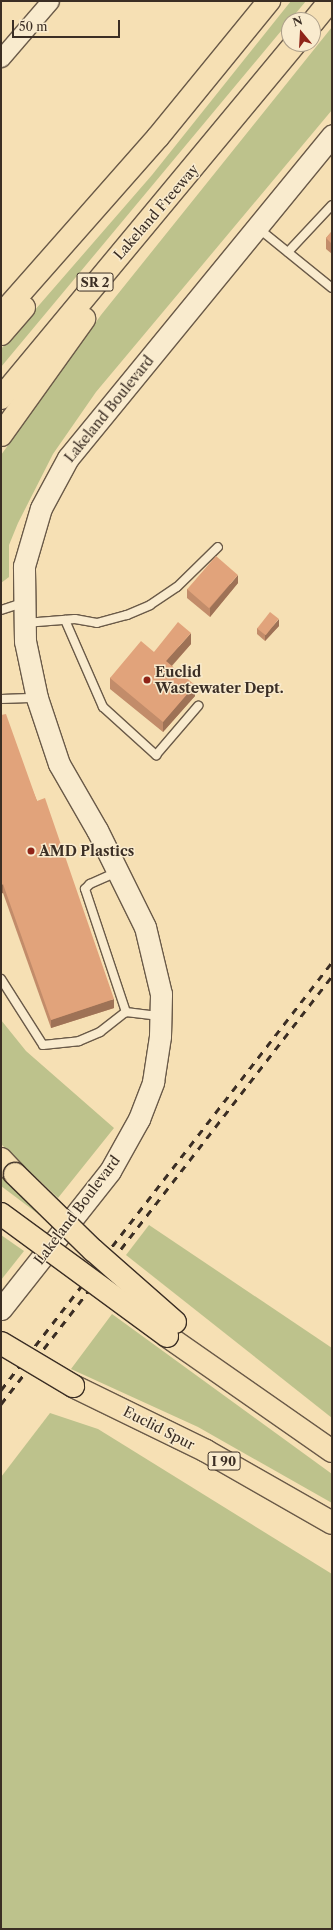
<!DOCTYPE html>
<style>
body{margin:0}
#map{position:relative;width:333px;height:1930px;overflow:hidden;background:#f6e0b4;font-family:"Libre Caslon Text",serif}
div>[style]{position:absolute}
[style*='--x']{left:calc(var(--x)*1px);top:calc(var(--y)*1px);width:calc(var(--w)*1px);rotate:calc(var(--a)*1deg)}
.green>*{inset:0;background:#bdc28c}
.roads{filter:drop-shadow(1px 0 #6a5a48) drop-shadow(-1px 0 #6a5a48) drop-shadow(0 1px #6a5a48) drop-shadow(0 -1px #6a5a48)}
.service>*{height:8px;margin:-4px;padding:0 4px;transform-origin:4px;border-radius:4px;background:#f9ebce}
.minor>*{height:17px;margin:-8.5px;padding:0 8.5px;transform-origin:8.5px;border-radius:8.5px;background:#f9ebce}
.tertiary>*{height:21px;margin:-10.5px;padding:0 10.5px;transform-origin:10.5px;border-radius:10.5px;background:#f9ebce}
.motorway>*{height:22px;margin:-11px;padding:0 11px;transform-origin:11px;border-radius:11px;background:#f6e0b4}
.rail>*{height:3px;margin-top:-1.5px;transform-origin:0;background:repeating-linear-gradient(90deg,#3b2e24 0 7px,transparent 0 14px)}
.bridges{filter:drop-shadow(1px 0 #3b2e24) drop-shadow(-1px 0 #3b2e24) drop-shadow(0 1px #3b2e24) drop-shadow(0 -1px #3b2e24)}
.motorway-bridge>*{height:22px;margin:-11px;padding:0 11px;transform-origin:11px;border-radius:11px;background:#f6e0b4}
.wall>*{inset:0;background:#c28c6a}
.shaded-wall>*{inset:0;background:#9e7256}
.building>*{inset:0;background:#e1a37b;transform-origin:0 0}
.dots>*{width:11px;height:11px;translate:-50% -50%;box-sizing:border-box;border:2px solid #f9ebce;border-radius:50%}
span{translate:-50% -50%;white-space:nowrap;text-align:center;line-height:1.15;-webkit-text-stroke:3px #f9ebce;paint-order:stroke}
.shield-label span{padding:1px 3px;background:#f9ebce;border:1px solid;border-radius:3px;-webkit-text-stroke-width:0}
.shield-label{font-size:13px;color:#3b2e24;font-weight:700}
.street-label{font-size:14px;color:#3b2e24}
.poi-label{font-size:14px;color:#3b2e24;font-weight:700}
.left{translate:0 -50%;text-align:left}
.frame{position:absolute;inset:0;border:2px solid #3b2e24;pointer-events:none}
.north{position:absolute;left:281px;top:12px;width:40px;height:40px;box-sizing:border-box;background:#f9ebce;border:1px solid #ad9f8a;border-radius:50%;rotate:342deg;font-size:11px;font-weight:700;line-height:16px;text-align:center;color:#3b2e24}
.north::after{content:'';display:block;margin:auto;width:14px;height:18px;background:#8f2418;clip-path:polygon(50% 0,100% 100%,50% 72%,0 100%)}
.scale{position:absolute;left:12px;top:20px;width:108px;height:18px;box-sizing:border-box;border:2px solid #3b2e24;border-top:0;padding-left:5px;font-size:12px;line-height:14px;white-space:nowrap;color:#3b2e24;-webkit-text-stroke:3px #f9ebce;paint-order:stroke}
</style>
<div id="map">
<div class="green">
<i style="clip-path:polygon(291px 1px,306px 1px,1px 367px,1px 349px,152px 175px)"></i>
<i style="clip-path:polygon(332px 27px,332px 110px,96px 392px,53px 454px,18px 523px,9px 545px,9px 577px,1px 583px,1px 455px,101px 315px)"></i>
<i style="clip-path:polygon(1px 1020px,26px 1051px,114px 1128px,58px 1198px,1px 1144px)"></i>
<i style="clip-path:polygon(1px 1170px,41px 1216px,1px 1186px)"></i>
<i style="clip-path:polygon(149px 1225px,332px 1348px,332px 1418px,126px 1255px)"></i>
<i style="clip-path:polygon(1px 1235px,24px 1251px,1px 1280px)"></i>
<i style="clip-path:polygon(112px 1314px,332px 1474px,332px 1503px,198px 1427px,71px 1369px)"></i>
<i style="clip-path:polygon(50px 1413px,98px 1429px,332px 1574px,332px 1929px,1px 1929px,1px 1477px)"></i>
</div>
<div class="roads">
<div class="service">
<i style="--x:258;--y:228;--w:95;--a:39"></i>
<i style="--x:288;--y:252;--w:64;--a:-46.9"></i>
<i style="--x:1;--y:610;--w:23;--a:-18"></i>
<i style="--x:65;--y:620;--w:95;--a:66.4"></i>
<i style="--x:103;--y:707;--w:72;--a:42.2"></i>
<i style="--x:156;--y:755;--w:65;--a:-49.4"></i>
<i style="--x:25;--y:623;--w:50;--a:-4.6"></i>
<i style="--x:75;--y:619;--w:22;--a:10"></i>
<i style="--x:97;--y:623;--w:31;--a:-15"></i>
<i style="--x:127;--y:615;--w:25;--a:-23"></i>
<i style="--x:150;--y:605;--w:32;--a:-34"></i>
<i style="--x:177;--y:587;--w:57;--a:-44.3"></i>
<i style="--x:1;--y:699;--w:36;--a:-2"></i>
<i style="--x:117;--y:872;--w:30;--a:156"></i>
<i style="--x:90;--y:884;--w:7;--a:135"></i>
<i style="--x:85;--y:889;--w:130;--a:71.6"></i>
<i style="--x:126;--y:1012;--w:34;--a:7"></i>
<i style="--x:1;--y:979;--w:78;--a:57.5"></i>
<i style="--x:43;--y:1045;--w:36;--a:-6"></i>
<i style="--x:79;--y:1041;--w:23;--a:-23"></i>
<i style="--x:100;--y:1032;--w:33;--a:-38"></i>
</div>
<div class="minor">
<i style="--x:1;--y:58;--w:75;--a:-49.3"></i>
</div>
<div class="tertiary">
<i style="--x:1;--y:1309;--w:176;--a:-51.7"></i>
<i style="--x:110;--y:1171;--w:60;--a:-60.9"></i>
<i style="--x:139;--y:1119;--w:40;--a:-69"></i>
<i style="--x:153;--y:1082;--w:47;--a:-81.3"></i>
<i style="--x:160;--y:1036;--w:42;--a:-88.6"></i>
<i style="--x:161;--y:994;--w:69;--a:-103.4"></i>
<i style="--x:145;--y:927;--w:108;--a:-116.3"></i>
<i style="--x:97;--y:830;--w:76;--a:-119.9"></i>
<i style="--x:59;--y:764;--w:70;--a:-108.4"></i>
<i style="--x:37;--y:698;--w:58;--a:-101.9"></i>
<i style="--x:25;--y:641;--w:75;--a:-90.8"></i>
<i style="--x:24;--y:566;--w:60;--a:-73.7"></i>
<i style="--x:41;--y:508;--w:57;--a:-61.6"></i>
<i style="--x:68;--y:458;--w:417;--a:-50.7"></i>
</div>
<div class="motorway">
<i style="--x:313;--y:22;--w:27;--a:-51"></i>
<i style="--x:1;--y:315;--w:237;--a:-48.6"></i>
<i style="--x:158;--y:137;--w:176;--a:-50.8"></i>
<i style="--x:1;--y:334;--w:35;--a:-49"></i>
<i style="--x:1;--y:398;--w:460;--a:-50.3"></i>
<i style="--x:1;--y:435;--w:143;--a:-54.4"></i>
<i style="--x:1;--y:1159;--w:21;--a:47"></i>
<i style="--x:167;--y:1336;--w:201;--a:34.9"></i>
<i style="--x:73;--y:1386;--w:148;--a:26"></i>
<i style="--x:206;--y:1451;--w:145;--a:29.7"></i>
</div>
</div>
<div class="rail">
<i style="--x:1;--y:1390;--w:541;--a:-52.28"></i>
<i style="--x:1;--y:1404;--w:541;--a:-52.28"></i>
</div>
<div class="bridges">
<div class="motorway-bridge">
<i style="--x:15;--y:1174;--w:109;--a:44.3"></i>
<i style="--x:93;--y:1250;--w:109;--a:41.3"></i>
<i style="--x:1;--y:1214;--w:206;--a:36.3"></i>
<i style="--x:1;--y:1343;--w:84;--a:30.8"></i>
</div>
</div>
<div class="wall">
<i style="clip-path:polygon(332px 231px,332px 254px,326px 249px,326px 238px)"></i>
<i style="clip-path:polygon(238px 583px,210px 617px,187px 598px,187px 589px)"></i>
<i style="clip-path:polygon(279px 626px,265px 641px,257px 634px,257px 628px)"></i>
<i style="clip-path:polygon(191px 644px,172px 666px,195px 696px,163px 732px,110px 689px,110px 678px,154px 652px)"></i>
<i style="clip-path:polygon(1px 715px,37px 801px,114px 1008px,51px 1028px,3px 893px)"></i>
</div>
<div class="shaded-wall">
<i style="clip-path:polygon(238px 575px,238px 583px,210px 617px,210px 608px)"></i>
<i style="clip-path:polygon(279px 619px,279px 626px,265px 641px,265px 635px)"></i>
<i style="clip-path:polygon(191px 633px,191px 644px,166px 672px,166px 661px)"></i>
<i style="clip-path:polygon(195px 685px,195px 696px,163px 732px,163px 722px)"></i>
<i style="clip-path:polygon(3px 884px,3px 893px,1px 894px,1px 885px)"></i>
<i style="clip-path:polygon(114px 999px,114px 1008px,51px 1028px,51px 1020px)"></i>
</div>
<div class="building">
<i style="clip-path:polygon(332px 231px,332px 244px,326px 238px)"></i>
<i style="left:216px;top:556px;width:29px;height:44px;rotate:41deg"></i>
<i style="left:270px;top:612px;width:11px;height:21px;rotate:38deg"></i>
<i style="clip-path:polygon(178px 622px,191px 633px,166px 661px,195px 685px,163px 722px,110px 678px,141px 641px,154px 652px)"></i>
<i style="clip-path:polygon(6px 714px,37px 801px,45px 798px,114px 999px,51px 1020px,3px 884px,1px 885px,1px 715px)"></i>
</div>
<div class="dots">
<i style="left:147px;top:680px;background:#8f2418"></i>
<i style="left:31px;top:851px;background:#8f2418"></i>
</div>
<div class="shield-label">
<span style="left:95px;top:282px">SR 2</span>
<span style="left:224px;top:1461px">I 90</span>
</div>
<div class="street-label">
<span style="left:156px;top:212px;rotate:-49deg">Lakeland Freeway</span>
<span style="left:109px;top:409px;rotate:-51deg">Lakeland Boulevard</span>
<span style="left:77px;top:1210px;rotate:-53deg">Lakeland Boulevard</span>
<span style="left:159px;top:1428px;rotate:27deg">Euclid Spur</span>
</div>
<div class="poi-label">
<span class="left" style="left:155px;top:680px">Euclid<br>Wastewater Dept.</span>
<span class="left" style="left:39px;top:851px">AMD Plastics</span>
</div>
<div class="frame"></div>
<div class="north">N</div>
<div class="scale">50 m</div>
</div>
